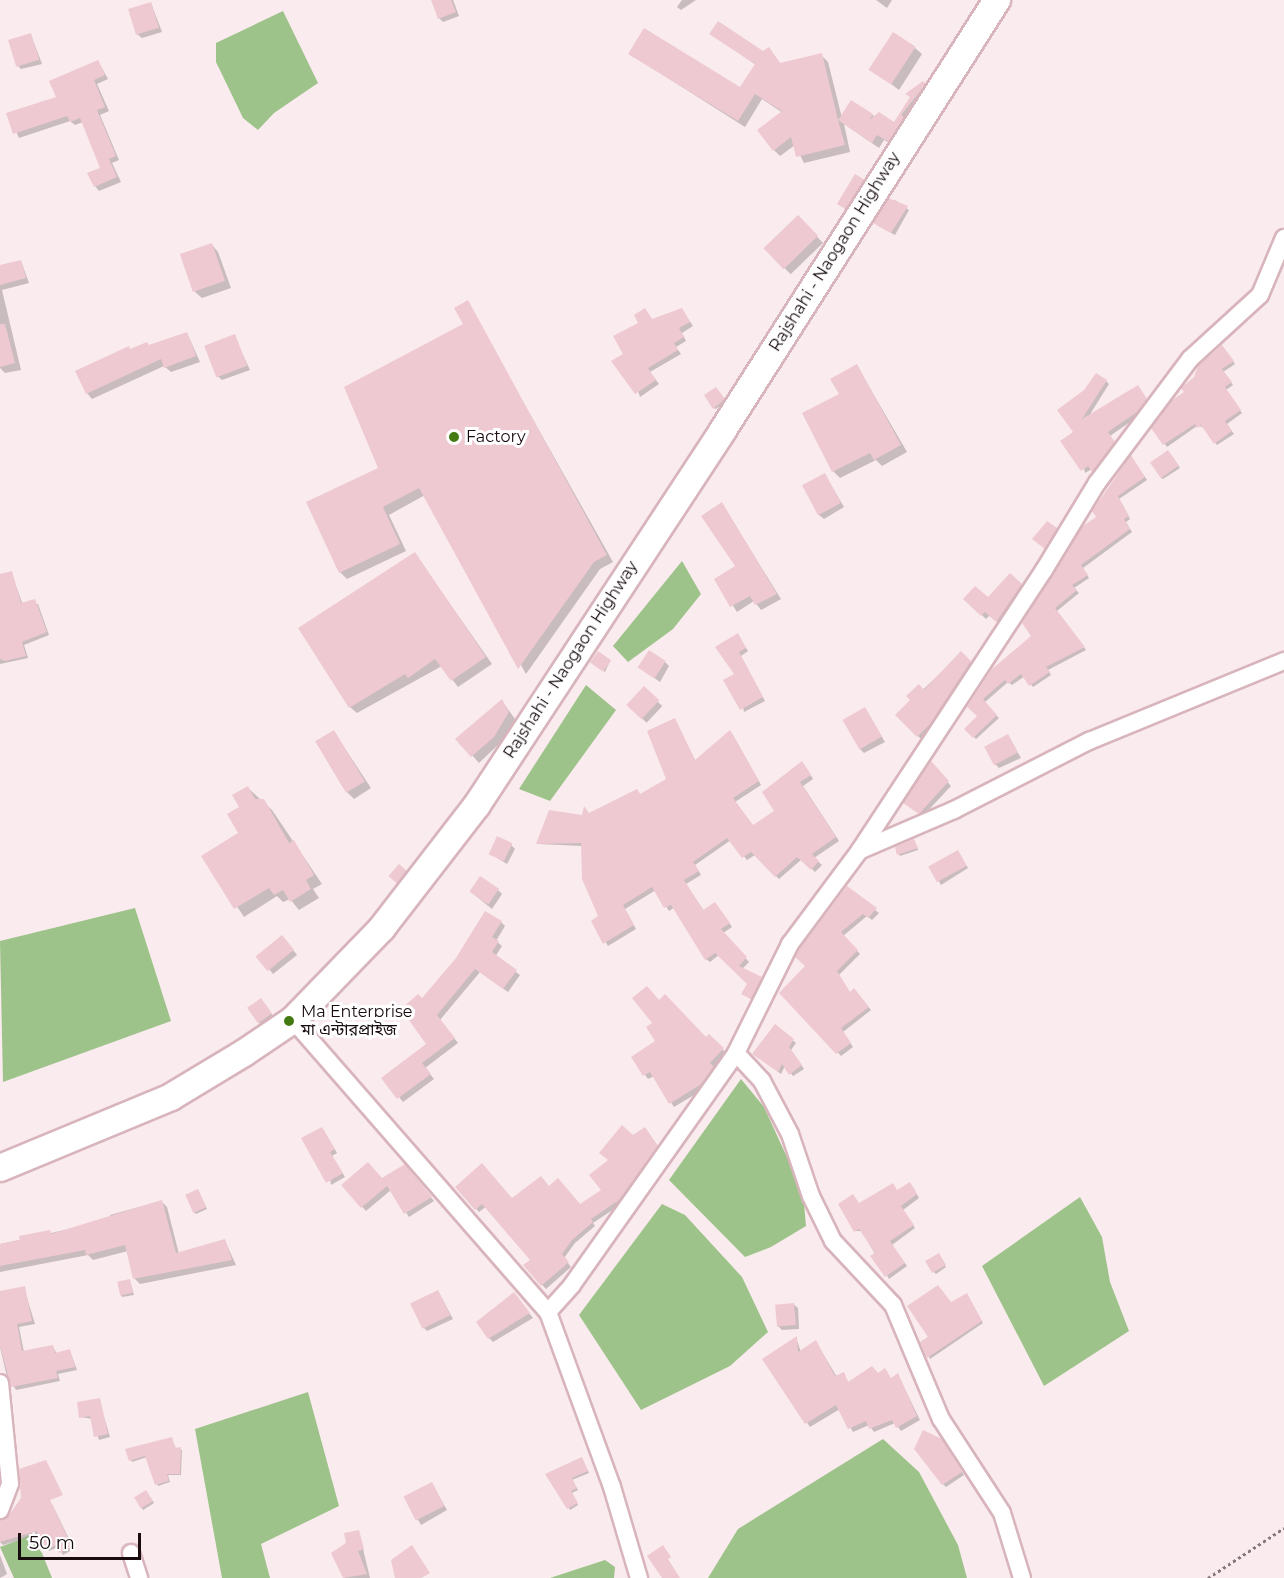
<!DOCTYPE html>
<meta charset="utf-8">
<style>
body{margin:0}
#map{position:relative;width:1284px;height:1578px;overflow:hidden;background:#faebee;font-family:Montserrat,"Noto Sans Bengali",sans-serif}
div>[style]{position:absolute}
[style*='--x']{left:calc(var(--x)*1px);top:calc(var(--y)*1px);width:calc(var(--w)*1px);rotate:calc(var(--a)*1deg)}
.water>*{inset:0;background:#9ec38a}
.shadow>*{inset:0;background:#0003;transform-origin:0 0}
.building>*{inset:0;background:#eec9d1;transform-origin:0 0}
.path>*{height:3px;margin-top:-1.5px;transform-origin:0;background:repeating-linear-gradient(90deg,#86787b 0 3px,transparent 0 6px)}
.roads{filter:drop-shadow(2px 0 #d8b4bc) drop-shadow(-2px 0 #d8b4bc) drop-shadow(0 2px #d8b4bc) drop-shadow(0 -2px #d8b4bc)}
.minor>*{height:16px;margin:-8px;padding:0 8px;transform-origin:8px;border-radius:8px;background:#fff}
.primary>*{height:26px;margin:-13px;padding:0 13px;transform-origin:13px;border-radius:13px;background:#fff}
.dots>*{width:16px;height:16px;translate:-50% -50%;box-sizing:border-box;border:3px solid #fff;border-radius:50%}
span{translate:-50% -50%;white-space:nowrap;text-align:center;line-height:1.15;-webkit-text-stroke:6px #fff;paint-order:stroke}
.street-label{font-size:16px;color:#180c0f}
.poi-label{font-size:16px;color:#180c0f}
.left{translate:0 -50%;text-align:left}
.scale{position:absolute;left:18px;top:1533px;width:123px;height:27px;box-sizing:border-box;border:3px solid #180c0f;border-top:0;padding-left:8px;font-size:18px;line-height:21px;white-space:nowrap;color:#180c0f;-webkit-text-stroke:4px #fff;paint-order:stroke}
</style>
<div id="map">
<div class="water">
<i style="clip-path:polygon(283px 11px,318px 83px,274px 113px,258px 130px,243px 118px,216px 62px,216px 43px)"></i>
<i style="clip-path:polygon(682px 561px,701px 594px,673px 629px,628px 662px,613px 646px)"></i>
<i style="clip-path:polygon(586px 685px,616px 710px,550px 801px,519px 789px)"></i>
<i style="clip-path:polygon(135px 908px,171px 1021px,3px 1082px,0 941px)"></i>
<i style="clip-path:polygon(741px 1079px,764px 1107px,803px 1192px,806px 1226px,771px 1247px,745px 1257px,669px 1180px)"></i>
<i style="clip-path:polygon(1080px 1197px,1102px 1237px,1110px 1282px,1129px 1331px,1044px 1386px,982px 1266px)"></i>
<i style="clip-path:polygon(662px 1204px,685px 1215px,742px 1277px,768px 1332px,730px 1366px,641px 1410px,579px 1315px)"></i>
<i style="clip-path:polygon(308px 1392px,339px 1506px,261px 1544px,270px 1578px,222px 1578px,195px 1429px)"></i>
<i style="clip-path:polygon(883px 1439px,919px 1472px,958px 1545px,967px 1578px,708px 1578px,738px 1529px)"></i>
<i style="clip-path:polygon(29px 1536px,42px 1553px,52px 1578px,14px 1578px,0 1547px)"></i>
<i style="clip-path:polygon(605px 1560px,615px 1567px,614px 1578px,550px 1578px)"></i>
</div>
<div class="shadow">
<i style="clip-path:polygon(440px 0,453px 0,459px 16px,443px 22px,439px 18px)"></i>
<i style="clip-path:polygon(682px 0,696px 0,681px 10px,677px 7px)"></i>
<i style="clip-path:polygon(876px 0,892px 0,887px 8px)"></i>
<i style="clip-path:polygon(151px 3px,162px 32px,142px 38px,137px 34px)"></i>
<i style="clip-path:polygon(711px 34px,775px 56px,781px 65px,821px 55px,828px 62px,842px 118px,872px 115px,895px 124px,923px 83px,930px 89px,896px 147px,884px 140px,879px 148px,844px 124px,850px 152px,804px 163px,795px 145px,780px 156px,774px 150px,783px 113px,762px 99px,745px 127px,630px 54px,741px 89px,756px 65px)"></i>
<i style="clip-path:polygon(31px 35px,42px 64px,21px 69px,17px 65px)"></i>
<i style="clip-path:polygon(915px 48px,922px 54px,899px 90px,871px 69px)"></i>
<i style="clip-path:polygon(98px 61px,108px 79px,97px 84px,109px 111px,100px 115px,119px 160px,112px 163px,121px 182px,99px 191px,95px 186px,101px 168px,83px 122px,75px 125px,70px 121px,19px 138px,8px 114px,58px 97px)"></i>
<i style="clip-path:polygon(864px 181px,868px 185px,850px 213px,838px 203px)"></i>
<i style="clip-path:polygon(895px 200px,909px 210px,895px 235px,877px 225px)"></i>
<i style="left:798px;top:217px;width:36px;height:45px;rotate:46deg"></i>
<i style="clip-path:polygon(212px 245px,218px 252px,231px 288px,202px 298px,195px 292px)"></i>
<i style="clip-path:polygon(21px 261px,29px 283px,2px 290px,21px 370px,5px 373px,0 368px,0 267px)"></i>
<i style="clip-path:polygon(467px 302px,613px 562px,600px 569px,526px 674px,425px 495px,389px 515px,406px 551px,347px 579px,340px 572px,380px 469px,465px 325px)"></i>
<i style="clip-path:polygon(645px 309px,653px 321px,682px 310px,693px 326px,682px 333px,686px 341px,676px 347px,681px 354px,650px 372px,659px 384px,640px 397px,626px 355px)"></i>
<i style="clip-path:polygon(187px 333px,200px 362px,171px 372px,164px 366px,92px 399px,87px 393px,131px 351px)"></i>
<i style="clip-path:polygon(234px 336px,250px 370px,222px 380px,217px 376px)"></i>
<i style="clip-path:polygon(1224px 349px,1235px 364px,1223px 372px,1233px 385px,1226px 390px,1242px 413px,1227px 424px,1234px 434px,1217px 445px,1204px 427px,1197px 426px,1167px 447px,1153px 428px)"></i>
<i style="clip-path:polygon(857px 366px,907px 452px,882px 466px,876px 460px,840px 478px,833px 471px)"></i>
<i style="clip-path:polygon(1106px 381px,1109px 384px,1089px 416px,1141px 391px,1149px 404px,1140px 415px,1110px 436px,1117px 446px,1096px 474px,1092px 469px,1085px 473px,1076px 432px,1059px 411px)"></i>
<i style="clip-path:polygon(717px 390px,725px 402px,716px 409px,714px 408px)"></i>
<i style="clip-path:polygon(1170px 454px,1180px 468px,1163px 479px,1161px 478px)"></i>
<i style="clip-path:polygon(1133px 460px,1147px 480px,1119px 499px,1130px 519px,1126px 522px,1132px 532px,1083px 568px,1089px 578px,1074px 588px,1079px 593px,1057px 611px,1086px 650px,1048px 670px,1051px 675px,1033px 687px,1025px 676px,1012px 685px,1008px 682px,984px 703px,999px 718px,976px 739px,966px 729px,979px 716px,968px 707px,1033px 636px)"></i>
<i style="clip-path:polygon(825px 475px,844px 507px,824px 519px,819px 515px)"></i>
<i style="clip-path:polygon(722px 504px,781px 599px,761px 610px,754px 601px,737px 612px,716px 579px,737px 567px)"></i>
<i style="clip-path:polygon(1056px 529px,1060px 534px,1049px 552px,1039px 543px)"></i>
<i style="clip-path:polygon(415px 554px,492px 664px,458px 687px,442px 666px,357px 713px,350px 707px)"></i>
<i style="clip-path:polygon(11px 572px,23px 605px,38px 604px,49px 635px,24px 645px,28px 658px,0 664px,0 575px)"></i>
<i style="clip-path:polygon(1011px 575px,1025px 589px,1001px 625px,990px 615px,986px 619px,965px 599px,988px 600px)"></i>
<i style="clip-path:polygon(737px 635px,748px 651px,741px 656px,765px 701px,744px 712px,736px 675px)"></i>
<i style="clip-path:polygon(961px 653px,975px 667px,922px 740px,897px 715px)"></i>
<i style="clip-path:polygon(610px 661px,605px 672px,593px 663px)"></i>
<i style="clip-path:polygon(665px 662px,669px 666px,660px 682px,640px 668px)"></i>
<i style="left:644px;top:689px;width:25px;height:23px;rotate:43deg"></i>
<i style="clip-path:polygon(502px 701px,515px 719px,500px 743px,479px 763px,458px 739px)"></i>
<i style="clip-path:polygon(865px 709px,885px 742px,864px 753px,860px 749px)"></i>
<i style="clip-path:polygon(675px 720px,696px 762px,730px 732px,733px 735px,761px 785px,735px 802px,754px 827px,776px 811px,805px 766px,813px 779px,803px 786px,839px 841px,814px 858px,822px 865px,815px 872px,802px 859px,779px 879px,755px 855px,747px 860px,731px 840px,695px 865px,701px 875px,686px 884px,704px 911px,718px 907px,732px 927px,723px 933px,749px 962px,742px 969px,764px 981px,754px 1001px,743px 994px,749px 983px,719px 955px,710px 962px,706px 959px,675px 907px,669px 911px,656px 890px,625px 909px,636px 929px,608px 946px,593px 921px,600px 917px,582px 846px,538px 844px,583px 817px,637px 790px,641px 795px,668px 779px)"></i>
<i style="clip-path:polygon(334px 732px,371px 788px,354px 799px,347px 792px)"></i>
<i style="clip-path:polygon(1008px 735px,1021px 758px,999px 768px,995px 764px)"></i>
<i style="clip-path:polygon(931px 764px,951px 786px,923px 816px,909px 806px)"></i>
<i style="clip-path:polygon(248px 788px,272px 810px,322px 884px,313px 889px,319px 898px,299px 910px,290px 899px,283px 902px,277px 896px,244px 917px,203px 856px,240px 833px,241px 808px)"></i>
<i style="clip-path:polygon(914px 840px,918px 850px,900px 856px,899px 854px)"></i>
<i style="clip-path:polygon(511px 845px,515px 849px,507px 864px,489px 853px)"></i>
<i style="clip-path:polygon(959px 854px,968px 868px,941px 885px,931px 867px)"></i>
<i style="clip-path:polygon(399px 866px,407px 874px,399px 885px,390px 876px)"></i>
<i style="clip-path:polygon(847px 888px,879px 913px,872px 920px,867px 916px,843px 936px,860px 954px,839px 975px,850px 993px,857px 994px,871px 1010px,843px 1032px,853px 1047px,841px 1056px,781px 993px,807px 966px)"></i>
<i style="clip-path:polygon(498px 890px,502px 894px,492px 909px,471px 892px)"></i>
<i style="clip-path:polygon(501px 922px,505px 926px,496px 941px,502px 946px,495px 957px,520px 975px,508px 992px,480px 972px,440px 1020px,458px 1043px,425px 1068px,434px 1079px,403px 1102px,384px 1078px,429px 1044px,422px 1000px)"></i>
<i style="clip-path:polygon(286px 941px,297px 955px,273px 974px,258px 955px)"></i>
<i style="clip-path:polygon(659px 1002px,727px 1053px,712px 1068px,716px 1072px,704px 1089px,674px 1107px,654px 1076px,648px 1079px,633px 1058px,657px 1041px,654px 1023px)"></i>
<i style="clip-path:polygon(265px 1004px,275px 1019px,263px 1027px,259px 1023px)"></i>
<i style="clip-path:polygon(775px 1026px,796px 1043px,791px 1050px,804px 1069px,793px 1076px,785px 1066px,781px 1074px,757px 1056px)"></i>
<i style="clip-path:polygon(322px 1128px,337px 1153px,332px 1156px,345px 1177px,331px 1185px)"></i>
<i style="clip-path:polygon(648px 1132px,660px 1150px,623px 1203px,593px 1223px,595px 1226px,575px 1243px,564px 1258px,571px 1267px,546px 1289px,525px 1266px,532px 1260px,487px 1206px,479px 1212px,457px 1187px,512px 1200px,550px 1188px,580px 1206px,603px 1190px,610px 1161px,633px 1137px)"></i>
<i style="clip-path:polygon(409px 1170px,434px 1201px,409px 1217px,391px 1190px,366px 1211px,343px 1185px,383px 1180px)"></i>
<i style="clip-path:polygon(913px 1187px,919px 1198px,903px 1210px,915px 1228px,892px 1245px,907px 1266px,889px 1279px,862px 1231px,855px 1231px,860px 1205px)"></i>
<i style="clip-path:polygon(198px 1190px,207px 1209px,196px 1214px,194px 1212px)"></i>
<i style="clip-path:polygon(161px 1201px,167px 1207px,179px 1254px,225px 1241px,236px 1265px,140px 1284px,135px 1279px,128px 1251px,93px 1260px,88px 1255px,0 1272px,0 1244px,111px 1220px,110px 1215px)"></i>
<i style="clip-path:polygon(940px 1257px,946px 1267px,936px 1274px,934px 1272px)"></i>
<i style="clip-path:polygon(130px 1281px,134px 1295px,122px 1297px,121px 1295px)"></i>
<i style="clip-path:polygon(24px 1288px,35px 1324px,19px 1327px,24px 1352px,53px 1347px,57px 1354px,70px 1351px,77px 1370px,58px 1374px,60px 1381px,16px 1390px,6px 1373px,0 1347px,0 1312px)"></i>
<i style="clip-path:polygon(438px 1291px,453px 1319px,427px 1331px,423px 1327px)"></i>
<i style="clip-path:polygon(968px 1297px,983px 1323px,930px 1359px,922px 1343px)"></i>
<i style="clip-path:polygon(518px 1299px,533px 1318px,493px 1342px,489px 1338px)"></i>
<i style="clip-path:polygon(793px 1304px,798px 1308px,799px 1329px,782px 1330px,778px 1326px)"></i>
<i style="clip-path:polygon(796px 1338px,801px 1352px,816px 1342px,837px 1377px,843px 1374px,849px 1383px,878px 1375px,891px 1379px,898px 1375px,920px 1420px,901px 1431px,895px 1423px,874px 1432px,869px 1425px,853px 1432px,840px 1409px,810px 1427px,764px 1360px)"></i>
<i style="clip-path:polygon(99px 1400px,110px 1437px,99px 1440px,92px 1419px,81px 1417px)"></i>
<i style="clip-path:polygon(172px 1439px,176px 1449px,182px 1450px,181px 1475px,168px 1475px,170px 1482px,158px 1486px,147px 1457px,132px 1462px,127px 1450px)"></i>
<i style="clip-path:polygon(944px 1444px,964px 1475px,946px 1487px,943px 1484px)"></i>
<i style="clip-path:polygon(583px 1461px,589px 1473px,572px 1480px,578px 1490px,572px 1493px,578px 1505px,570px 1510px,547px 1475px)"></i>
<i style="left:432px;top:1484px;width:30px;height:30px;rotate:60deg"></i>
<i style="clip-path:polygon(148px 1494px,154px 1503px,143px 1510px,136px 1498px)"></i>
<i style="clip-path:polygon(52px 1504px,74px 1549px,63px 1555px,58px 1547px,49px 1551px,40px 1533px,3px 1545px,0 1542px,0 1528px)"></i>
<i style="clip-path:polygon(359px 1532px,370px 1578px,345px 1578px,333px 1554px)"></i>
<i style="clip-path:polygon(0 1555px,7px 1574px,0 1578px)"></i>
</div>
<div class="building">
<i style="clip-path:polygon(431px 0,451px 0,456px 12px,438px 19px)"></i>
<i style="left:151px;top:2px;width:27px;height:24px;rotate:73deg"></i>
<i style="clip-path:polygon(718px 21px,763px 51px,769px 47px,780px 63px,822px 53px,838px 120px,851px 100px,873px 114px,869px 120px,879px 112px,894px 122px,910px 97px,905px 94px,923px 81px,926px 84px,901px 115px,904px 117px,889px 142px,877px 135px,872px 143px,838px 120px,845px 145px,796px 157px,791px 137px,773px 151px,757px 130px,782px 111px,755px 94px,738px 121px,628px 54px,644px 28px,740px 87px,755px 64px,709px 34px)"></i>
<i style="left:893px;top:32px;width:27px;height:45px;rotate:33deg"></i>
<i style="left:31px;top:33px;width:28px;height:24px;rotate:73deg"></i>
<i style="clip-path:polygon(98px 60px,105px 75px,94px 80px,105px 107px,97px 110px,116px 156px,109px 159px,117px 177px,94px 187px,87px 173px,100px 168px,80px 118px,70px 122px,67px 116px,13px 134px,6px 113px,56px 97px,49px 81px)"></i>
<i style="left:855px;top:174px;width:12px;height:35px;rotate:31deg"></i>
<i style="clip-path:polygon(888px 198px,908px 206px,891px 233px,873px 223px)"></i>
<i style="left:798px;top:215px;width:29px;height:48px;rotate:46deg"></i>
<i style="left:212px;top:243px;width:40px;height:34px;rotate:71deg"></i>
<i style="clip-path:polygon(21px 260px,26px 278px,0 285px,0 265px)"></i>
<i style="clip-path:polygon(468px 300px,607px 555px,594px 562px,518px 669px,419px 488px,383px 507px,400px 544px,339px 573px,306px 502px,378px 468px,344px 387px,463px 324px,454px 308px)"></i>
<i style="clip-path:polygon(645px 308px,652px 319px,682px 308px,690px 322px,679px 328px,684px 337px,674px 343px,678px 350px,648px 368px,656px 380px,635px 394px,611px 361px,623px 354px,613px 336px,638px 323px,634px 315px)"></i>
<i style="clip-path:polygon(0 324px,5px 324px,15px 363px,0 367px)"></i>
<i style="clip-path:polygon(187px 332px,196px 356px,164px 368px,161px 359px,86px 394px,75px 371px,129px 346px,130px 349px,147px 342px,149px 345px)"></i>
<i style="left:235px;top:334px;width:34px;height:33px;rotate:69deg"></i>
<i style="clip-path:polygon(1222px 345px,1234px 361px,1222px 369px,1232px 382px,1225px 387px,1241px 410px,1225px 421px,1232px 431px,1214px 444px,1201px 425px,1197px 428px,1195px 424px,1163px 445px,1151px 428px,1171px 401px,1184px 392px,1181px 388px,1194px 377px,1198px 366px)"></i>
<i style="clip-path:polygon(857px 364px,901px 445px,874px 460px,870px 453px,832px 472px,802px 413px,839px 394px,830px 379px)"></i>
<i style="clip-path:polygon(1096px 373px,1107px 380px,1082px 419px,1138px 385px,1147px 399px,1137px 412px,1108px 432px,1115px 442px,1092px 472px,1088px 466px,1081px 471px,1060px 441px,1073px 432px,1057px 410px,1084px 390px)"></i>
<i style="clip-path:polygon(716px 387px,725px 399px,713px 409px,704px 395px)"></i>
<i style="left:1168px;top:450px;width:19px;height:22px;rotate:55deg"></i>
<i style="clip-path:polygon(1131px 455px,1145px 477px,1118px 496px,1129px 516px,1124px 519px,1130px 529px,1081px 565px,1088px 575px,1072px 585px,1077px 590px,1055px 608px,1085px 647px,1046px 667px,1050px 672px,1029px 686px,1021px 674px,1008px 684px,1005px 680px,983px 699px,997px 715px,973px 738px,964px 729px,977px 716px,967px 707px,992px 669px,1031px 636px,1022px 623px,1083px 526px,1096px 517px,1092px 511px)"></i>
<i style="left:825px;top:473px;width:34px;height:26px;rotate:62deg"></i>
<i style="clip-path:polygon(722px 502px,777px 594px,755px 605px,750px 596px,730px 607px,714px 579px,735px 566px,701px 516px)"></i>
<i style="clip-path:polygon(1047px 521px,1057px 528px,1045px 549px,1032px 539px)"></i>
<i style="clip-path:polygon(415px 552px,486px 657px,451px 681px,435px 659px,408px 678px,405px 674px,349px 708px,298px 628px)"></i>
<i style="clip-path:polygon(12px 571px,21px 603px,35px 599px,47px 632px,22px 642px,26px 656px,5px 661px,0 659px,0 574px)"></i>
<i style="clip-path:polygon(1010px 573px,1022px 584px,996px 622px,985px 612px,981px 616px,963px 599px,975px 586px,988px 597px)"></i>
<i style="clip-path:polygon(738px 633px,746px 648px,739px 652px,763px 697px,740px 710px,723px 680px,734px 674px,715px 647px)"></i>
<i style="left:649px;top:650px;width:20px;height:21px;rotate:33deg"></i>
<i style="left:598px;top:651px;width:16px;height:14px;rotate:35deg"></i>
<i style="clip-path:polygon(961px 651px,971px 661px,930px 724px,917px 737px,895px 715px,910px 700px,906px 696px,919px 684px,924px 690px)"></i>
<i style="left:644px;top:686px;width:21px;height:26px;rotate:43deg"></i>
<i style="clip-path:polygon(502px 699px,509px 712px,494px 737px,471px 757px,455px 739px)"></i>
<i style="left:865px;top:707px;width:34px;height:26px;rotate:60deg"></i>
<i style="clip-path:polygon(675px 718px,695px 760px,730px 730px,759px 781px,733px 798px,753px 825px,774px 811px,762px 792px,802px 761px,811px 775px,800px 782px,836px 837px,812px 854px,819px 861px,811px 870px,797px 857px,775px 877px,751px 852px,742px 858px,727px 838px,693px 862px,699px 871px,684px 880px,703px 910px,715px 902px,730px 923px,721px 929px,747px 957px,739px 966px,762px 977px,751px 999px,741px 994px,747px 984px,715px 953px,705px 960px,671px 905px,664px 908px,652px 887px,623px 905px,634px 925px,603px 944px,591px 921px,598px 916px,582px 879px,581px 843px,536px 844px,549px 810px,582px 815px,584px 806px,589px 813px,637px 789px,640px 794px,666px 779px,647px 731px)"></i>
<i style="left:334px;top:730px;width:60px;height:22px;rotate:59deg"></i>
<i style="left:1008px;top:734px;width:21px;height:27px;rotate:62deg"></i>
<i style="clip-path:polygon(931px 761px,949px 781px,919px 814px,903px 803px)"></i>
<i style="clip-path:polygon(248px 786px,255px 799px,264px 799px,289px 843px,294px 840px,314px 875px,306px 880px,311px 889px,290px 902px,283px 890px,274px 895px,269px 888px,234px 909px,201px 856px,238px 833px,227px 814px,239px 807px,232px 795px)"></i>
<i style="left:497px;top:836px;width:17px;height:20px;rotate:25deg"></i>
<i style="clip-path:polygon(914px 839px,918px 848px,897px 855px,895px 847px)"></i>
<i style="left:958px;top:850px;width:18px;height:34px;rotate:61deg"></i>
<i style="left:399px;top:864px;width:11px;height:16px;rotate:41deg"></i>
<i style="left:480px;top:876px;width:23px;height:19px;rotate:34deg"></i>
<i style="clip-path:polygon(847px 886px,877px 908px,868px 918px,863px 914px,841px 932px,858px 950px,837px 971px,850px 992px,854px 988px,869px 1007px,841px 1028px,851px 1043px,836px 1054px,779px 993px,805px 966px,795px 957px,798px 951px)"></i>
<i style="clip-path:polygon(485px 911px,502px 921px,492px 937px,499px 941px,492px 952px,517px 970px,503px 989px,475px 969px,437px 1015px,455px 1038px,422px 1063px,431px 1074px,397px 1099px,381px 1078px,426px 1044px,401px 1009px,418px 994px,422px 998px,456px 958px)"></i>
<i style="left:282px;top:935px;width:19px;height:34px;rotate:51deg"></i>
<i style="clip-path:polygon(647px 986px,659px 1000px,665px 994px,706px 1037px,709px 1034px,724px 1048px,710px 1063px,714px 1067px,700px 1085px,669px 1104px,650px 1072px,643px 1076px,631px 1057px,655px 1041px,646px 1027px,652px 1023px,632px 998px)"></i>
<i style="left:261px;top:998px;width:19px;height:17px;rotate:55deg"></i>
<i style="clip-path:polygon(775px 1024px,794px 1039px,789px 1047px,802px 1065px,789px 1075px,782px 1064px,778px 1072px,752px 1054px)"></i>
<i style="clip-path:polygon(622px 1125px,633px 1135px,645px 1127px,658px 1146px,619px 1200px,591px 1219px,593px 1222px,572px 1240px,562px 1254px,569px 1262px,541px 1286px,523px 1265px,530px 1260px,482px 1204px,475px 1210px,455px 1187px,482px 1163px,512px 1198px,541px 1176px,549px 1186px,558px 1178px,580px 1204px,601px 1190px,589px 1175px,608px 1160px,599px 1153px)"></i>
<i style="clip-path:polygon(322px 1127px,335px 1149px,330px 1152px,343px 1173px,326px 1183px,301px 1138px)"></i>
<i style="clip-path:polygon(368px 1162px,382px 1178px,405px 1164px,432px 1197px,404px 1214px,387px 1186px,361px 1208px,341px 1185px)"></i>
<i style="clip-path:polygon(910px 1182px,917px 1194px,901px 1206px,914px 1225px,890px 1241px,905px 1263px,885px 1277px,870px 1256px,875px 1253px,859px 1229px,854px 1232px,838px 1204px,853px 1194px,859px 1203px,893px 1183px,897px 1190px)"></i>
<i style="left:198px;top:1189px;width:20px;height:14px;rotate:66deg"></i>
<i style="clip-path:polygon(162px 1200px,176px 1253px,225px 1239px,232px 1260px,133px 1279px,125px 1245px,86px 1255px,85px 1250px,0 1266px,0 1244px,20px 1240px,19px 1236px,50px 1230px,51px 1234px)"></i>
<i style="left:939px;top:1253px;width:14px;height:16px;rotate:60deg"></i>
<i style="left:130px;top:1279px;width:14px;height:13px;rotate:78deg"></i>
<i style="clip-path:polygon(938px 1285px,951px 1302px,967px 1293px,982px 1321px,927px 1358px,920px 1342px,928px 1337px,907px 1306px)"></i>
<i style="clip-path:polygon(25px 1286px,32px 1321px,17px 1324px,22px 1351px,53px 1345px,55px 1353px,70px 1349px,75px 1367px,56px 1371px,58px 1378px,11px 1387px,0 1346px,0 1291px)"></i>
<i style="left:438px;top:1290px;width:28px;height:31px;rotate:64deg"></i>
<i style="clip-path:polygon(514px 1292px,530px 1313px,488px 1339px,476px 1322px)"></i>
<i style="left:794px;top:1303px;width:22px;height:19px;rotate:85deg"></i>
<i style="clip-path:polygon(797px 1336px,798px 1352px,816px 1340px,835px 1376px,844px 1372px,848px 1382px,872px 1366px,878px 1373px,885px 1368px,891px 1378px,898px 1373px,917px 1416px,896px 1428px,892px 1420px,869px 1429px,866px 1421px,848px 1429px,836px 1405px,805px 1424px,762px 1359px)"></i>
<i style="clip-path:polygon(100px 1398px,108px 1434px,94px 1437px,90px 1416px,79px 1418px,77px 1402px)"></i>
<i style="clip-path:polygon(923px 1430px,942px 1439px,962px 1472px,942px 1485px,914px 1449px)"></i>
<i style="clip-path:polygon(172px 1437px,175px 1448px,181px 1447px,180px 1474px,167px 1474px,169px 1481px,155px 1485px,145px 1456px,129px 1461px,125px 1449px)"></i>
<i style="clip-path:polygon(582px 1457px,588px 1471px,572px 1478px,577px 1488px,571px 1491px,578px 1503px,567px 1509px,545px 1474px)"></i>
<i style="clip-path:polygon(46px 1460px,63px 1495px,50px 1500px,72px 1547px,59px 1553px,56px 1545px,45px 1550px,37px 1531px,0 1542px,0 1520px,7px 1518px,21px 1498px,19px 1469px)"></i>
<i style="left:432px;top:1482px;width:27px;height:32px;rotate:63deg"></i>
<i style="left:146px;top:1490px;width:13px;height:14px;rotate:58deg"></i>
<i style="clip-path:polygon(359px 1530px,364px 1549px,358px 1551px,367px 1574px,343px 1578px,331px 1553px,346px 1543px,344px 1533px)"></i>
<i style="clip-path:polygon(412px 1545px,430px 1573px,421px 1578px,395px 1578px,391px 1560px)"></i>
<i style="clip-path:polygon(663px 1545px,671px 1557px,668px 1559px,680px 1578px,662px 1578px,647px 1556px)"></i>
</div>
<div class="path">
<i style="--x:1208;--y:1578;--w:91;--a:-33.3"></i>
</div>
<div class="roads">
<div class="minor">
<i style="--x:861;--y:850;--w:101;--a:-23.3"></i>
<i style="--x:954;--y:810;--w:152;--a:-27.1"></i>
<i style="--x:1089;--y:741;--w:211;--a:-22.3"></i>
<i style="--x:293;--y:1020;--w:388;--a:48.9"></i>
<i style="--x:548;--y:1312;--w:186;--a:69.9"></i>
<i style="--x:612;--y:1487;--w:95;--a:73.5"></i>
<i style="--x:736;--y:1053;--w:38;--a:47"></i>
<i style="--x:762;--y:1081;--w:60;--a:62.2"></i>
<i style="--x:790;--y:1134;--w:65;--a:71.3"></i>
<i style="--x:811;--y:1196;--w:50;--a:63.9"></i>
<i style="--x:833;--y:1241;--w:88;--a:46.8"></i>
<i style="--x:893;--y:1305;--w:124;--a:67.2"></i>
<i style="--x:941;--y:1419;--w:112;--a:57"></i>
<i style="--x:1002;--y:1513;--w:68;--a:72.9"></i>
<i style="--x:548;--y:1312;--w:36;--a:-48"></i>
<i style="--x:572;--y:1285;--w:284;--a:-54.7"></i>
<i style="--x:736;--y:1053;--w:122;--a:-63.6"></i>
<i style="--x:790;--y:944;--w:117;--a:-53.3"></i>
<i style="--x:860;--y:850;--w:335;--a:-56.7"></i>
<i style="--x:1044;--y:570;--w:102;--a:-58.7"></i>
<i style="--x:1097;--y:483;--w:155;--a:-53.1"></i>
<i style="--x:1190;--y:359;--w:95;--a:-42.4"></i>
<i style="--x:1260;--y:295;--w:62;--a:-67.2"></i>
<i style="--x:0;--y:1383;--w:101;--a:84.3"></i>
<i style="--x:10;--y:1484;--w:28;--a:111"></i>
<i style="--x:131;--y:1553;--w:26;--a:72"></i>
</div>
<div class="primary">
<i style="--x:0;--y:1168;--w:185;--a:-22.5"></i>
<i style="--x:171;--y:1097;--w:85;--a:-31.1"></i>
<i style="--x:244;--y:1053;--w:59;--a:-34"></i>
<i style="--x:293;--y:1020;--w:128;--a:-45.9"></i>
<i style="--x:382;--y:928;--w:155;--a:-52.3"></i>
<i style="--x:477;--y:805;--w:448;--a:-56.7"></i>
<i style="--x:723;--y:430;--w:510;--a:-57.49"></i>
</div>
</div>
<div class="dots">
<i style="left:454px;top:437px;background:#437b12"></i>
<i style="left:289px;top:1021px;background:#437b12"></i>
</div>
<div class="street-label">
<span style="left:835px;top:252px;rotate:-58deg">Rajshahi - Naogaon Highway</span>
<span style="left:571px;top:660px;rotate:-57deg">Rajshahi - Naogaon Highway</span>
</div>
<div class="poi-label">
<span class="left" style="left:466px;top:437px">Factory</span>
<span class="left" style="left:301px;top:1021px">Ma Enterprise<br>মা এন্টারপ্রাইজ</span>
</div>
<div class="scale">50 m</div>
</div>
